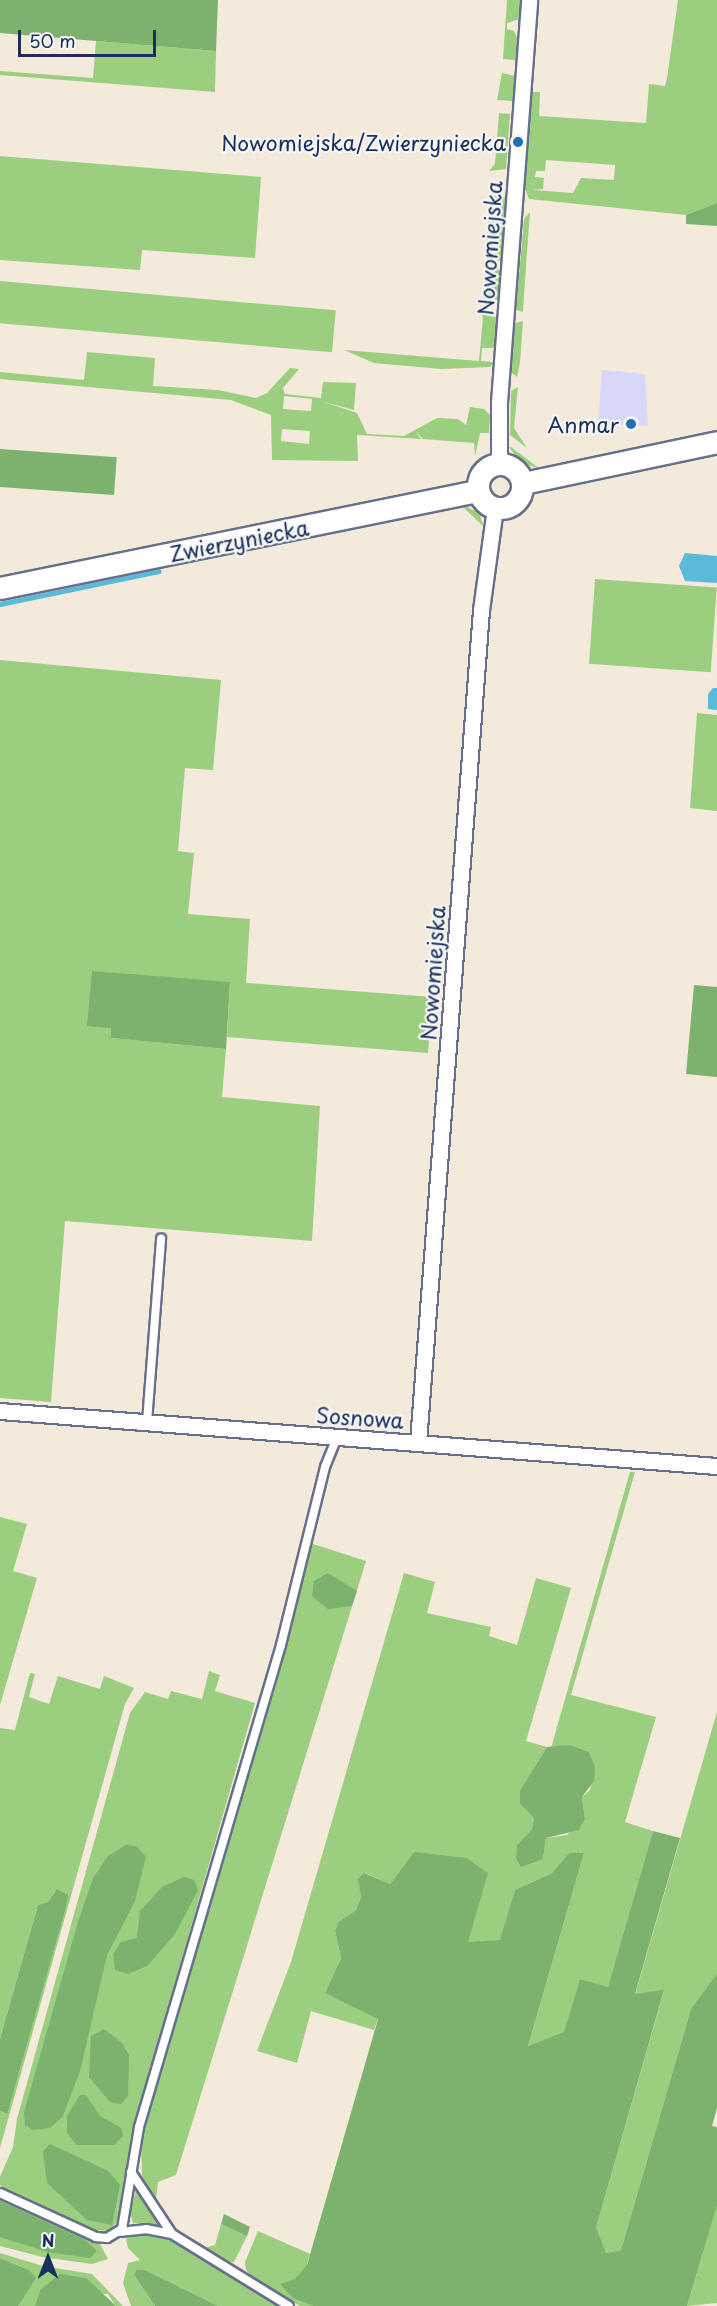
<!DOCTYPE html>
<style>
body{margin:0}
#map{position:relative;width:717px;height:2306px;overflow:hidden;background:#f4eadb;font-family:"Playpen Sans",sans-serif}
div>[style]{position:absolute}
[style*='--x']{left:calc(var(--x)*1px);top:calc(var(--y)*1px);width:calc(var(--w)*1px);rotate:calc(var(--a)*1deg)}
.built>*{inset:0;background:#d7d7f8}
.green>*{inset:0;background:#9bce7f;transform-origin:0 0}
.forest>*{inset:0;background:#7cb16e;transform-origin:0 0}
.water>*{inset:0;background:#5bb9da}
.stream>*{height:5px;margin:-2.5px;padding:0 2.5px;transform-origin:2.5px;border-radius:2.5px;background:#5bb9da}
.roads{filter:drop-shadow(2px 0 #67708a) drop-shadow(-2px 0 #67708a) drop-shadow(0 2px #67708a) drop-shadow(0 -2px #67708a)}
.lane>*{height:8px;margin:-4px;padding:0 4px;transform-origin:4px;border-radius:4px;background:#fff}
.street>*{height:15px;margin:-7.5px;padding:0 7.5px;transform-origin:7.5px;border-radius:7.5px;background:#fff}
.secondary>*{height:21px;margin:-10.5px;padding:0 10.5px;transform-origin:10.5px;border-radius:10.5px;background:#fff}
.secondary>.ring{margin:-10.5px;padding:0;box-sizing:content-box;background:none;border:21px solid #fff;border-radius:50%}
.dots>*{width:16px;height:16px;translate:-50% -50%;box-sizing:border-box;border:3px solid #f6f6f2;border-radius:50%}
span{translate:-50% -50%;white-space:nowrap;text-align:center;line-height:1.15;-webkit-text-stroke:4.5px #f6f6f2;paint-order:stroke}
.poi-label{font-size:21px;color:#1b2f5e}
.right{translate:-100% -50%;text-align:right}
.street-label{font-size:21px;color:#1b2f5e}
.north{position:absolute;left:18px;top:2228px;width:60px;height:60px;-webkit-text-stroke:4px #f6f6f2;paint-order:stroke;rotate:0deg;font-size:16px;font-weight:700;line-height:24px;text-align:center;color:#1b2f5e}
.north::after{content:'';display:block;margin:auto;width:21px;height:27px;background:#1b2f5e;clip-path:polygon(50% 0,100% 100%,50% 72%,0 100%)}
.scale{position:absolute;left:18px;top:30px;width:138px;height:27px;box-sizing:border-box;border:3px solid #1b2f5e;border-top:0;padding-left:8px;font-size:18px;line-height:21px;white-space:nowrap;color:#1b2f5e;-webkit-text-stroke:4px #f6f6f2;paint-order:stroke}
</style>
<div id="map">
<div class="built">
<i style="clip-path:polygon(602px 370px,645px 374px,648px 426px,598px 424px)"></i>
</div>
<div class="green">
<i style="clip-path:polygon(507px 0,521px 0,519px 19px,507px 23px,507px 29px,514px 31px,518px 40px,516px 60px,503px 59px)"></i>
<i style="clip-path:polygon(evenodd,678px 0,717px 0,717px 203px,686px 215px,529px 199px,525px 189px,532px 92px,540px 92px,539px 116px,646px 123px,649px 84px,665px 86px,667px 78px,678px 0,546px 160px,615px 165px,614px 180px,581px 178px,573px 193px,533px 190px,543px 189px,544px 178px,535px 177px,536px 171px,545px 171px,546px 160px)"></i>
<i style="clip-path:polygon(96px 41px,216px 51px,215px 92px,0 75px,0 71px,93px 78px)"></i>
<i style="clip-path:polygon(502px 73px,515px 76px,514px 101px,497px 100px)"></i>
<i style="clip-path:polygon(499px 113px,510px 114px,506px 169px,489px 171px,495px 164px)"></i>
<i style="clip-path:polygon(0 156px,261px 177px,255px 258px,142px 250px,140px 270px,0 260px)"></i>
<i style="clip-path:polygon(490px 195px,507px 198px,502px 259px,487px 265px,502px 271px,499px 299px,483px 301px)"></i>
<i style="clip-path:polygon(530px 212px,526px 266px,523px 312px,516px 310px,524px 219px)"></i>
<i style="left:0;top:281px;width:337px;height:42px;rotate:5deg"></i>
<i style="clip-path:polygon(479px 312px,498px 318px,496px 348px,482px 348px,481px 361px,494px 362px,490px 367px,441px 369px,374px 363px,344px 350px,479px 361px,483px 317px)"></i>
<i style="clip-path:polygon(523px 321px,520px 363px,517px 377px,511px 372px,515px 323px)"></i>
<i style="clip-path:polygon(evenodd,87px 352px,155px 358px,153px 386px,218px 390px,256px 398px,267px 393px,290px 368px,299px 369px,283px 388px,285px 394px,321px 398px,323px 382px,356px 383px,354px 410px,321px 401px,357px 413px,367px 434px,404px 436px,437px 418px,458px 419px,466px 425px,470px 407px,484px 409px,490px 415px,489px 433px,480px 433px,475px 456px,474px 443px,423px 439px,416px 431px,421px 439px,357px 435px,358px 461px,272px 460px,271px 415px,231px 400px,0 379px,0 372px,84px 380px,87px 352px,284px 396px,312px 399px,311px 411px,283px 409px,284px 396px,87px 352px,282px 429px,310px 431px,309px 444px,281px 441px,282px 429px)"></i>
<i style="clip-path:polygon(518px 387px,514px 428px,527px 448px,510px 435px,511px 391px)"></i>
<i style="clip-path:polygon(509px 447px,511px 447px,540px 469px,520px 462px)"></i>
<i style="clip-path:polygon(461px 504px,479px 513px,484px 527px,462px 506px)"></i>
<i style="left:595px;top:579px;width:122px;height:85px;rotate:4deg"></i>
<i style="clip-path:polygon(0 660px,221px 680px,213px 770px,185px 768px,178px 851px,194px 853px,188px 914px,250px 919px,246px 983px,432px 997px,428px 1053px,227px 1037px,230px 982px,112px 1028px,112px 1038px,226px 1049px,222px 1097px,320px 1106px,312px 1241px,65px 1221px,51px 1402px,0 1398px)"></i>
<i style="clip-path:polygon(697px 713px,717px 715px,717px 811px,690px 808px)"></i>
<i style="clip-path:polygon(630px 1472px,635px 1472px,571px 1695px,656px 1717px,625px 1822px,653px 1831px,608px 1988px,580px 1979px,565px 2032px,528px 2046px,584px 1853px,569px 1853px,552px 1873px,515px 1890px,501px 1940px,468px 1943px,414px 1852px,390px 1884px,365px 1873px,359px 1879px,361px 1897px,356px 1910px,338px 1922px,335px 1931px,341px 1958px,325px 1993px,378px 2018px,374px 2030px,311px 2011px,297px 2063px,257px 2051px,291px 1962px,404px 1573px,435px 1582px,427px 1613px,491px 1627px,489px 1636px,517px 1645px,536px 1578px,571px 1588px,526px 1741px,547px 1747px,520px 1790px,520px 1804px,534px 1818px,532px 1829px,517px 1845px,543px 1859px,546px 1838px,567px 1835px,585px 1819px,582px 1797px,590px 1790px,595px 1766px,589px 1752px,571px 1745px,551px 1748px)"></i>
<i style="clip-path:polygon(0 1517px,27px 1524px,13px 1571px,37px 1578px,0 1705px)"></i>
<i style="clip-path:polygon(310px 1543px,366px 1561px,176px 2175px,158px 2182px,155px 2207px,142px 2175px,141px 2139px,248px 1769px,275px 1689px)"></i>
<i style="clip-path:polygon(209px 1671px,220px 1675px,215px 1691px,255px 1703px,134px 2126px,119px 2220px,109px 2231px,91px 2230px,10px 2194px,0 2185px,0 2177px,13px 2147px,17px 2119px,130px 1713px,145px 1692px,168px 1699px,171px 1691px,202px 1699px)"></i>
<i style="clip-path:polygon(30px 1673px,35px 1674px,29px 1697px,49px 1704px,58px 1676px,100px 1689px,104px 1676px,134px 1688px,125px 1704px,0 2148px,0 2111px,6px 2114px,57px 1889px,48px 1902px,38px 1905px,0 2039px,0 1728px,15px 1730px)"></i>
<i style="clip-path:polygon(717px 1712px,717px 2016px,691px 2009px,621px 2250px,606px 2253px,598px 2241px,596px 2228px,664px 1991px,635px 1995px)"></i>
<i style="clip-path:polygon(136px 2191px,149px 2209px,159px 2226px,133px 2223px,130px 2212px)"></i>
<i style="clip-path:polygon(0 2198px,100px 2244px,108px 2259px,92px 2264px,42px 2257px,0 2246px)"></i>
<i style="clip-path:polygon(717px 2206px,717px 2303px,687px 2306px)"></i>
<i style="clip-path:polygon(221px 2224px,247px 2236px,234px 2262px,222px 2261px,200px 2249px,215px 2245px)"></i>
<i style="clip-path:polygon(258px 2231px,310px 2254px,307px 2264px,395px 2306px,300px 2306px,254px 2279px,246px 2270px,245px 2262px)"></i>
<i style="clip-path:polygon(149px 2233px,172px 2241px,280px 2306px,218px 2306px,145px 2270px,136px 2270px,134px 2275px,155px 2306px,131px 2306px,123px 2283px,128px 2263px,140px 2260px,128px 2248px,126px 2239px,134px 2234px)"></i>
<i style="clip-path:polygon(0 2253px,43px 2266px,92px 2274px,123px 2306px,116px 2306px,108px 2294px,40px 2290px,35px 2306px,18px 2306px,29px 2270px,0 2258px)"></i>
</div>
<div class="forest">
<i style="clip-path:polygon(0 0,218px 0,216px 51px,0 33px)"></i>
<i style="clip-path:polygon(717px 203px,717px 226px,686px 224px,686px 215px)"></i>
<i style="left:0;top:449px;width:117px;height:38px;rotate:4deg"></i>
<i style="clip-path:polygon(92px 971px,230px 982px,226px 1049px,111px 1038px,111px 1028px,87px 1026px)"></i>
<i style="clip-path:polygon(694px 985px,717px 987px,717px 1077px,686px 1074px)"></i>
<i style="clip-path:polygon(328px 1573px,357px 1591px,352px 1606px,328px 1609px,312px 1596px,314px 1581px)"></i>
<i style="clip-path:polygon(571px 1745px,589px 1752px,595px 1766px,594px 1781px,582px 1797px,585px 1819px,579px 1830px,546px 1838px,543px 1859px,521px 1867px,516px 1858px,517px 1845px,532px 1829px,534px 1818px,520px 1804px,520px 1790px,547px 1747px)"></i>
<i style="clip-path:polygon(653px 1831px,680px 1838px,635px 1994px,664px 1990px,596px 2228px,606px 2253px,621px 2250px,691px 2009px,717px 1974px,717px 2108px,712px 2126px,717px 2127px,717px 2206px,687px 2306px,314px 2306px,293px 2298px,280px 2284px,295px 2279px,307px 2265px,378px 2019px,325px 1993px,341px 1958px,335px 1931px,338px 1922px,356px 1910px,361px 1897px,358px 1879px,364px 1873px,390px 1884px,414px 1852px,466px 1858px,488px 1873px,468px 1942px,500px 1940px,515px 1890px,552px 1873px,569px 1853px,584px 1853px,528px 2046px,564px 2032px,580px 1979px,608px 1987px)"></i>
<i style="clip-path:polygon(126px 1845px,136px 1846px,146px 1857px,135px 1901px,107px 1955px,80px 2071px,63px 2116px,50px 2128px,33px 2130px,25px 2125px,24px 2112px,78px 1922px,93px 1878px,108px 1856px)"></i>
<i style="clip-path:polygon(184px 1877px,194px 1880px,198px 1890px,175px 1934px,147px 1966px,128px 1974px,115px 1970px,113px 1954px,121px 1942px,137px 1938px,140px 1911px,162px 1887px)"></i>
<i style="clip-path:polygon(57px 1889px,68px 1895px,66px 1907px,7px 2114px,0 2111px,0 2039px,38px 1905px,48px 1902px)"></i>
<i style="clip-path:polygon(104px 2029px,122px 2043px,129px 2055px,128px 2096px,121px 2104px,110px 2102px,89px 2077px,91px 2036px)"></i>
<i style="clip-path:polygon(80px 2095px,86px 2095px,100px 2116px,121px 2128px,123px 2136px,114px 2145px,77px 2145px,67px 2133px,67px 2116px)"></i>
<i style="clip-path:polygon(50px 2144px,108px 2171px,120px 2185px,112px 2225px,87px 2220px,47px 2183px,43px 2151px)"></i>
<i style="clip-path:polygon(0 2201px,85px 2240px,97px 2251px,90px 2258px,48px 2252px,0 2237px)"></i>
<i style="clip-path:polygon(224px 2214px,250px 2227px,247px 2236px,221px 2224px)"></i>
<i style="clip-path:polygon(0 2258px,29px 2270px,36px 2278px,18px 2306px,0 2306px)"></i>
<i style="clip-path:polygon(136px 2270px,145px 2270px,218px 2306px,155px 2306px,134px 2275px)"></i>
<i style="clip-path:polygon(60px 2274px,86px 2278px,116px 2306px,35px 2306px,40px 2290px)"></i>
</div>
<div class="water">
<i style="clip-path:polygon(685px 553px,717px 556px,717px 583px,685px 581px,679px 566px)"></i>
<i style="clip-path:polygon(713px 688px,717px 688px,717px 710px,708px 709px,708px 694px)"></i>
</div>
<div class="stream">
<i style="--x:0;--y:604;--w:162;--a:-11.7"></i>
</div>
<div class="roads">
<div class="lane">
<i style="--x:147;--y:1422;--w:184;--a:-85.6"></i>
<i style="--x:131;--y:2172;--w:74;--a:56.5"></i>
<i style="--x:172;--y:2234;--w:137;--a:31.6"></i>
<i style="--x:0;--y:2193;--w:106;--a:24.6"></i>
<i style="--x:96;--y:2237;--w:11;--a:5"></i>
<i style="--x:107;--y:2238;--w:17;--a:-31"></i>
<i style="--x:122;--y:2229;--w:103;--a:-80.5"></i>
<i style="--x:139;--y:2127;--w:502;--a:-73.58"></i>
<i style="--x:281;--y:1645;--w:183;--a:-76.1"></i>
<i style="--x:325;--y:1467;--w:32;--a:-68"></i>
<i style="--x:119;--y:2232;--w:27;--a:-6"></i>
<i style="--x:146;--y:2229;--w:26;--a:11"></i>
</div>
<div class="street">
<i style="--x:499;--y:463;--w:61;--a:-90"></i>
<i style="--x:499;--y:402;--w:403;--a:-85.7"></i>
<i style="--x:0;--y:1411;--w:719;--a:4.39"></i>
<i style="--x:418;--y:1442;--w:834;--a:-85.67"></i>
<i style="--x:481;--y:610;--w:103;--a:-82.2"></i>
</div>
<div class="secondary">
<i class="ring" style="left:478px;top:464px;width:23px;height:23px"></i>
<i style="--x:523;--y:483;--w:198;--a:-11.9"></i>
<i style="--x:0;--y:588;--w:488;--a:-11.5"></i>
</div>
</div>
<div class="dots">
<i style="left:518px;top:142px;background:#1f6fb2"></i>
<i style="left:631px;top:424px;background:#1f6fb2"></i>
</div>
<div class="poi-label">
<span class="right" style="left:506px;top:142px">Nowomiejska/Zwierzyniecka</span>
<span class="right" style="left:619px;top:424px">Anmar</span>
</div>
<div class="street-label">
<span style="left:489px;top:248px;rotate:-86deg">Nowomiejska</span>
<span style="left:239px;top:540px;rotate:-11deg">Zwierzyniecka</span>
<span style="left:432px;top:973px;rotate:-86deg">Nowomiejska</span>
<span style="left:360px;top:1417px;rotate:4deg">Sosnowa</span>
</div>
<div class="north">N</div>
<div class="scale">50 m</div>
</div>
